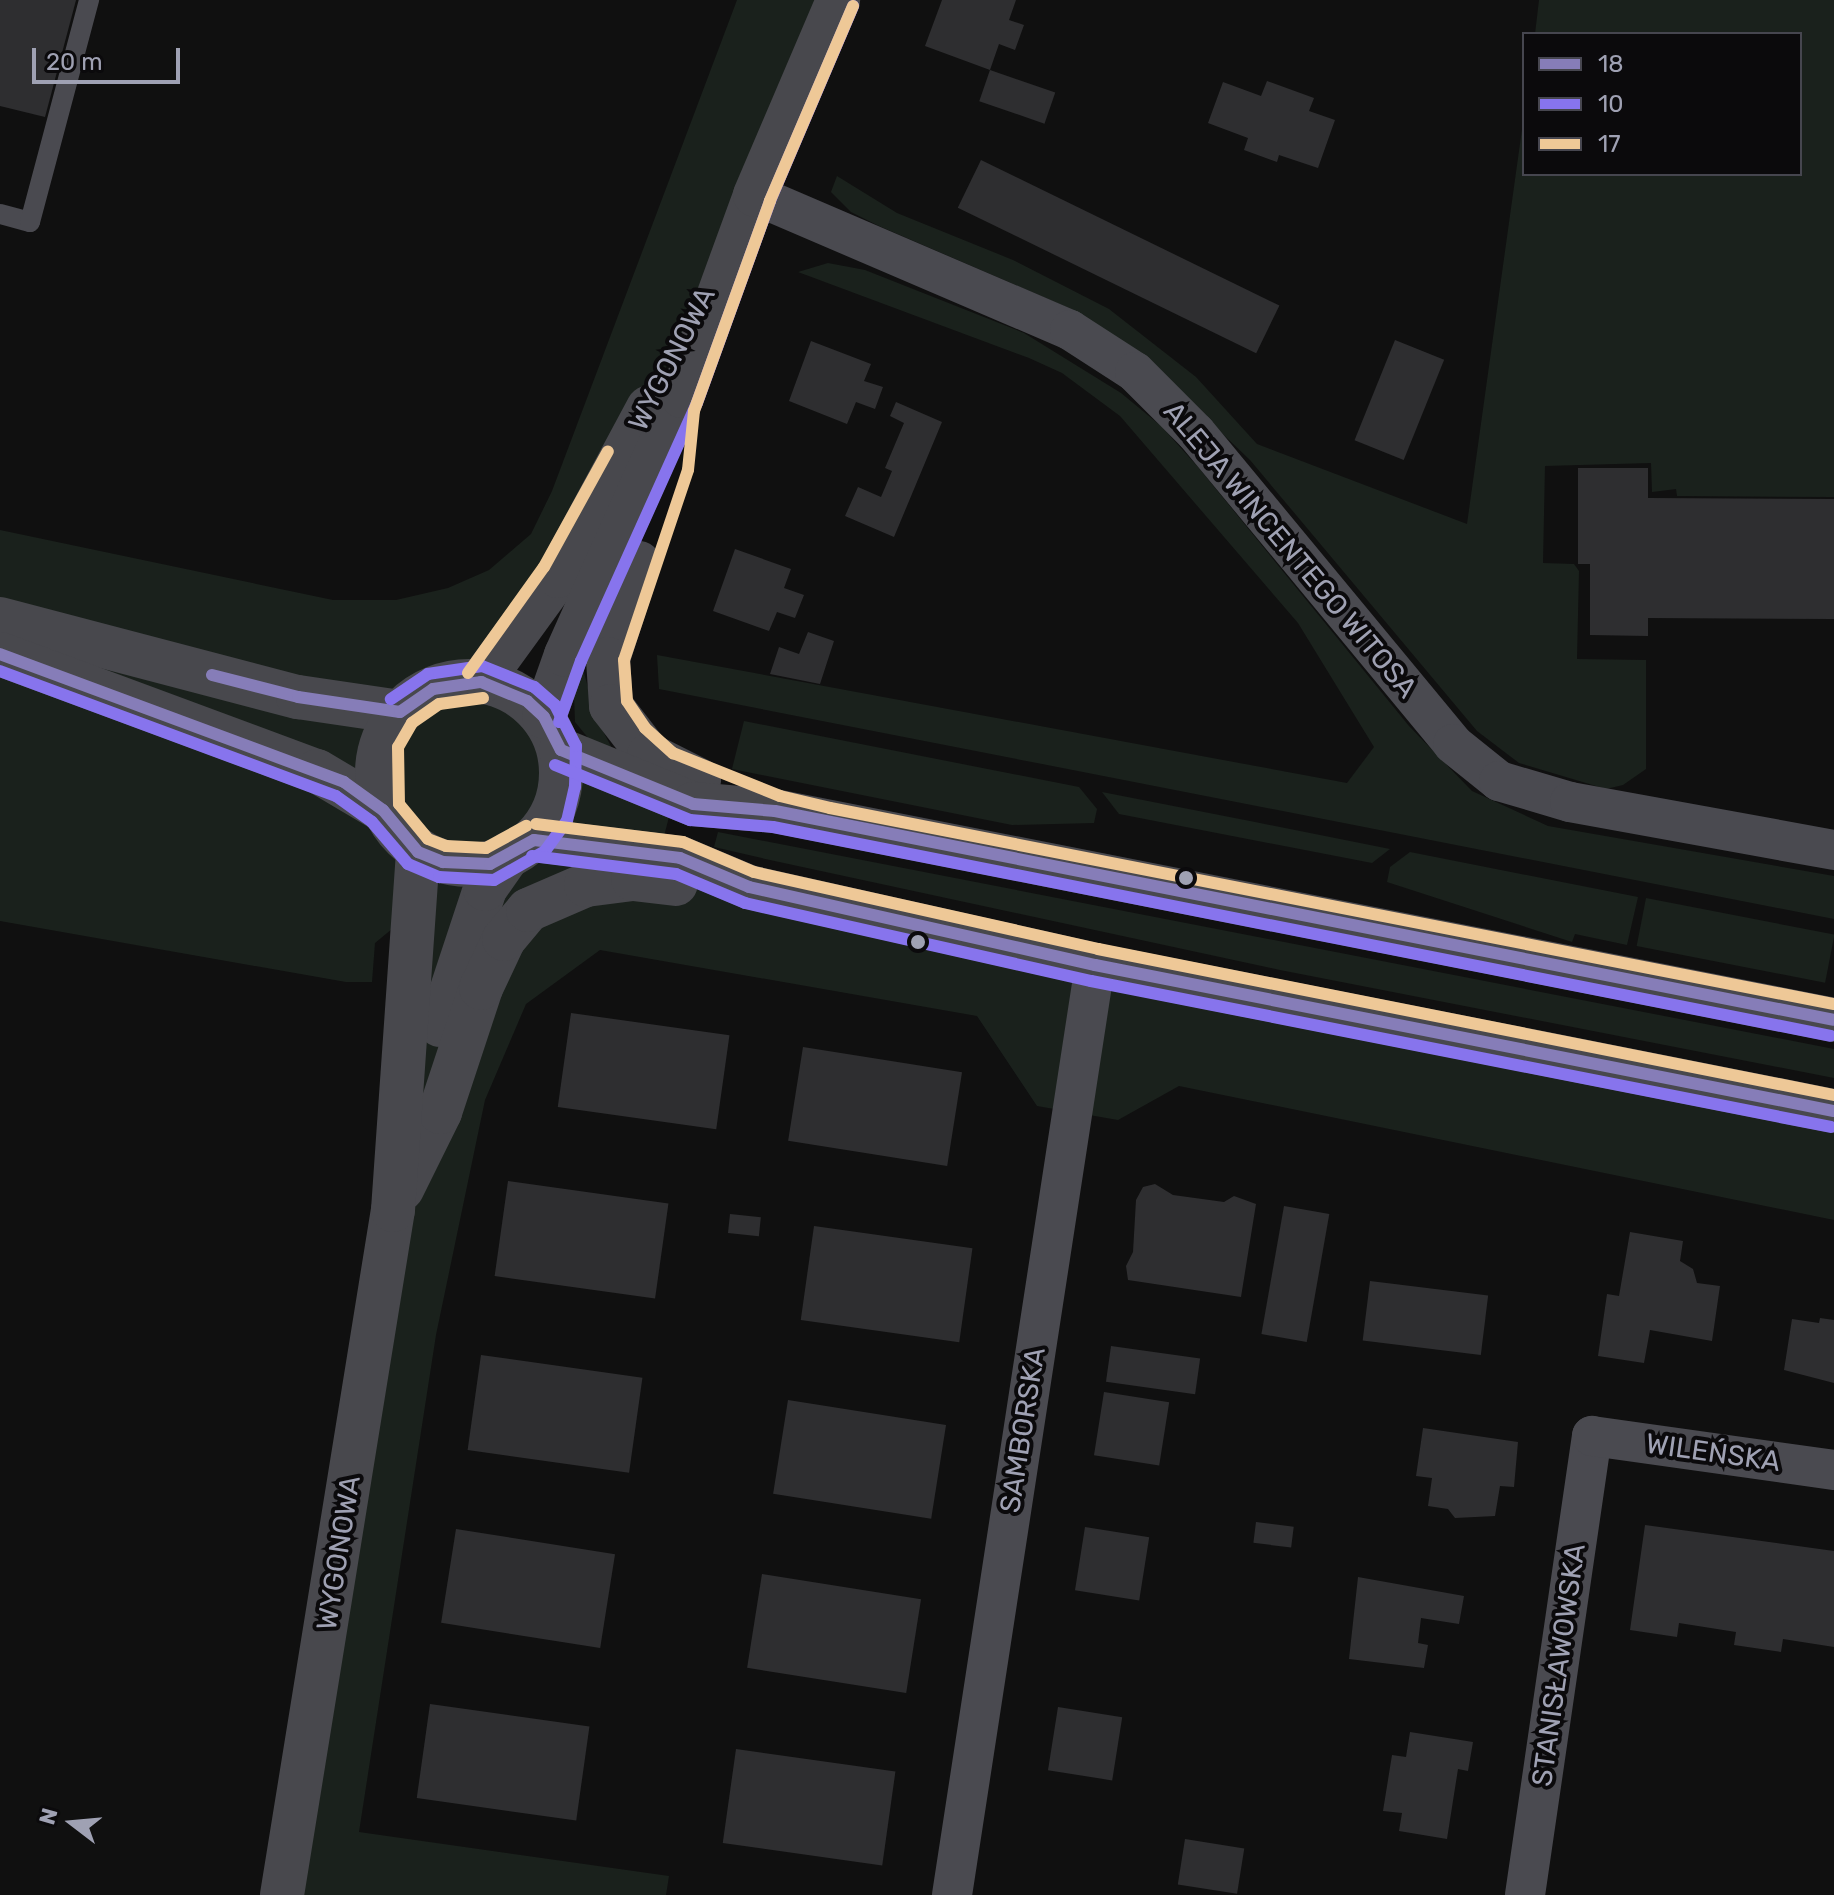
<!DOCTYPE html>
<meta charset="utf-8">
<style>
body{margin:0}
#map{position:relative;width:1834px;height:1895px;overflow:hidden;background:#101010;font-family:Rubik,sans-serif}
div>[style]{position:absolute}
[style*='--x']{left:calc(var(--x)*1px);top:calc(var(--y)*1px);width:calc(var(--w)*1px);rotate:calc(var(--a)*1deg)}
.green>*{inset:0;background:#1a211c;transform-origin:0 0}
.building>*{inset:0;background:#2e2e30;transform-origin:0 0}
.lane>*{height:20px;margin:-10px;padding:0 10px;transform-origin:10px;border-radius:10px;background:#4a4a50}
.street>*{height:40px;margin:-20px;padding:0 20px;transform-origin:20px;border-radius:20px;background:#4a4a50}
.secondary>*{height:44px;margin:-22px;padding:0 22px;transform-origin:22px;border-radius:22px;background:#48484d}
.secondary>.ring{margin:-22px;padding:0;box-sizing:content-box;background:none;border:44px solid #48484d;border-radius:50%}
.bus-1>*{height:12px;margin:-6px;padding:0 6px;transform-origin:6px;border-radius:6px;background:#867db8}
.bus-2>*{height:12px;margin:-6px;padding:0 6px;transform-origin:6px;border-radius:6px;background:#8774ed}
.bus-3>*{height:12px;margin:-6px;padding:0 6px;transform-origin:6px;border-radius:6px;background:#eec897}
.dots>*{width:22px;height:22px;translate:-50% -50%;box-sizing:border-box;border:4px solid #0b0a0c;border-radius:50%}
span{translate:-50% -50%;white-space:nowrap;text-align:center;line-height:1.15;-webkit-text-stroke:8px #0b0a0c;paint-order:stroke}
.street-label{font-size:28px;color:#9fa1b3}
.legend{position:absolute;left:1522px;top:32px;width:280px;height:144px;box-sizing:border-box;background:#0b0a0c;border:2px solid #46464f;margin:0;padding:10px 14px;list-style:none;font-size:24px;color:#9fa1b3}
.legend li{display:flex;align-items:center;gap:16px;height:40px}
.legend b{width:40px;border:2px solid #46464f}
.north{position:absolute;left:32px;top:1783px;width:80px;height:80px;-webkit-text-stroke:6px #0b0a0c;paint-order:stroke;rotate:286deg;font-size:22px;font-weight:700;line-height:32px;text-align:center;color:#9fa1b3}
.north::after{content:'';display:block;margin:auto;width:28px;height:36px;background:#9fa1b3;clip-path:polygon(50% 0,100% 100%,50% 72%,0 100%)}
.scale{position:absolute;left:32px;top:48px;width:148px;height:36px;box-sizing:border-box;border:4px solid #9fa1b3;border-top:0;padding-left:10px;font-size:24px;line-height:28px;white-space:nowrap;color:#9fa1b3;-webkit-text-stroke:6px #0b0a0c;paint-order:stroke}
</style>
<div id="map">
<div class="green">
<i style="clip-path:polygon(737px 0,838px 0,755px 195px,501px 687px,527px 701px,561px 750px,552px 814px,534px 839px,1834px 1111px,1834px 1220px,1179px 1086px,1118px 1120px,1037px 1106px,977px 1016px,600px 950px,526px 1004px,485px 1100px,436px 1335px,359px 1832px,669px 1876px,666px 1895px,282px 1895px,415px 910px,375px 943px,372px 982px,346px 982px,0 921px,0 530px,333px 600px,396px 600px,448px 588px,489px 570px,531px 534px,552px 491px)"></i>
<i style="clip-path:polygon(1539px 0,1834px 0,1834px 497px,1677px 496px,1676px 489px,1652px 492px,1651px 463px,1545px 466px,1543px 563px,1574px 564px,1579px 571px,1577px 659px,1646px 660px,1646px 769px,1623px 785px,1606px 789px,1519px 763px,1477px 731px,1250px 460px,1141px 356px,1069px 308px,879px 226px,851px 212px,831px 192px,837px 176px,897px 213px,1013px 260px,1109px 309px,1196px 377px,1257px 444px,1467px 524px,1524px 115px,1524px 174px,1800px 174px,1800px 34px,1535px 34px)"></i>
<i style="clip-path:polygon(828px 263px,865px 270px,1024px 333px,1121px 393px,1161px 426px,1198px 467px,1409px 726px,1472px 791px,1548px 826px,1834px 876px,1834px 919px,659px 689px,657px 655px,1347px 783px,1374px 747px,1298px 623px,1120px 416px,1062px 373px,1029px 358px,798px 272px)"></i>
<i style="clip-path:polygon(583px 669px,597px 720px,613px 750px,594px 745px,575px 722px,574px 695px)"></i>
<i style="clip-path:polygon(744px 721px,1079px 787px,1097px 809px,1094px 823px,1012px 825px,732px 769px)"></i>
<i style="clip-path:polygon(583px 779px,670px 813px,663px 840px,570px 823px)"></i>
<i style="clip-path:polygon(1102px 792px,1255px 822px,1390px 849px,1372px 863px,1119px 814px)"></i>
<i style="clip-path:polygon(718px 832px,1834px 1049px,1834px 1078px,1280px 970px,770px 860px,714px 847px)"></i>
<i style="clip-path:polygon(1410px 852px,1638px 897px,1627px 945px,1575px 934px,1572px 942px,1387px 882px,1390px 867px)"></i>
<i style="left:1646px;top:898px;width:192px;height:49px;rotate:11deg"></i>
</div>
<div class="building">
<i style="clip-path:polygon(0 0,76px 0,45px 117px,0 106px)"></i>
<i style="clip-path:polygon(942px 0,1016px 0,1009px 20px,1024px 25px,1015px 50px,999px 44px,990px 70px,925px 46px)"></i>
<i style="left:990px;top:70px;width:69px;height:33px;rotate:19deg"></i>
<i style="clip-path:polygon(1267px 81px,1314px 98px,1309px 111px,1335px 120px,1318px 168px,1279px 155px,1277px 162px,1244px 150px,1248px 138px,1208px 123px,1223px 82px,1261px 96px)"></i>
<i style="left:981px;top:160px;width:332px;height:53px;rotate:26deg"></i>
<i style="left:1395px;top:340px;width:53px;height:108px;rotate:22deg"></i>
<i style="clip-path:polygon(811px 341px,871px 364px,864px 381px,883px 387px,875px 409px,856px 402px,847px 424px,789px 401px)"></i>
<i style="clip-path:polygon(896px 402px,942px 422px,894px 537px,845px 516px,858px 487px,881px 497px,892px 471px,885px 468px,904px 423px,890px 416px)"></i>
<i style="clip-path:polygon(1578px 468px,1648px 468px,1648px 498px,1834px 499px,1834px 619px,1648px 618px,1648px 636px,1590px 635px,1590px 564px,1578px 564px)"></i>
<i style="clip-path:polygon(735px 549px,791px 569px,784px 588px,804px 595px,795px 618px,777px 612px,769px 631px,713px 611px)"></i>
<i style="clip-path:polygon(808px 632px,834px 641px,820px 684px,770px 674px,779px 647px,799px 654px)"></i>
<i style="left:571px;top:1013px;width:160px;height:95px;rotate:8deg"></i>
<i style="left:803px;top:1047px;width:161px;height:95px;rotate:9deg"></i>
<i style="left:508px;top:1181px;width:162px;height:96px;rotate:8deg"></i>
<i style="clip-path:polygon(1155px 1184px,1173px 1195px,1224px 1202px,1234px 1196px,1256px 1204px,1241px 1297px,1128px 1280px,1126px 1266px,1133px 1252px,1136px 1200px,1143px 1187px)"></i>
<i style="left:1284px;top:1206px;width:46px;height:130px;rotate:10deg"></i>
<i style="left:730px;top:1214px;width:31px;height:19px;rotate:6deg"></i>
<i style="left:814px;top:1226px;width:160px;height:95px;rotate:8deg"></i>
<i style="clip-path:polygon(1630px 1232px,1683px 1241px,1680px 1261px,1693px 1269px,1697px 1283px,1720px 1286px,1712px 1341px,1650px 1330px,1644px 1363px,1598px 1356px,1607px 1294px,1619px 1296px)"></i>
<i style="left:1370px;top:1281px;width:119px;height:60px;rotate:7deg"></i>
<i style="clip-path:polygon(1820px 1318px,1834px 1320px,1834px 1383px,1784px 1370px,1792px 1319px,1819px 1323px)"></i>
<i style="left:1111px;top:1346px;width:90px;height:36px;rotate:8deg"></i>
<i style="left:481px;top:1355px;width:163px;height:96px;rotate:8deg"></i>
<i style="left:1104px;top:1392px;width:66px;height:64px;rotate:9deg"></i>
<i style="left:788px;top:1400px;width:160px;height:95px;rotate:9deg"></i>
<i style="clip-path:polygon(1423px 1428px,1518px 1442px,1514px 1487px,1500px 1486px,1495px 1516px,1455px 1518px,1448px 1509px,1428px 1506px,1432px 1478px,1416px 1476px)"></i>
<i style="left:1256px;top:1522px;width:38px;height:21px;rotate:7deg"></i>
<i style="clip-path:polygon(1645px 1525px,1834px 1551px,1834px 1647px,1783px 1639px,1781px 1652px,1734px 1645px,1736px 1632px,1679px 1623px,1677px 1637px,1630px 1630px)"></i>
<i style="left:1085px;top:1527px;width:65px;height:64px;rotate:9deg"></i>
<i style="left:456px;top:1529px;width:161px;height:95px;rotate:9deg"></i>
<i style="left:762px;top:1574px;width:161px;height:95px;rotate:9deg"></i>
<i style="clip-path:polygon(1358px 1577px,1464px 1596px,1459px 1624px,1421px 1618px,1418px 1643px,1428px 1645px,1424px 1668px,1349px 1659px)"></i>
<i style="left:430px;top:1704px;width:161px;height:95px;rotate:8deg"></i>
<i style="left:1058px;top:1707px;width:65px;height:64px;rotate:9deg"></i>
<i style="clip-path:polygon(1410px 1732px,1473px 1742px,1468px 1771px,1458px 1769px,1447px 1839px,1399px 1831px,1402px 1813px,1383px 1811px,1392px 1755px,1406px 1757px)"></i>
<i style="left:736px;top:1749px;width:161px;height:95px;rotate:8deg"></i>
<i style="left:1185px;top:1839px;width:60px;height:46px;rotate:9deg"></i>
</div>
<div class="lane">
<i style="--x:0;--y:214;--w:31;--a:15"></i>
<i style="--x:30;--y:222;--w:230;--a:-75.1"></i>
</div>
<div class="street">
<i style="--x:755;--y:195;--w:343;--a:23.2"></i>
<i style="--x:1070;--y:330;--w:77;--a:32.9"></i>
<i style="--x:1135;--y:372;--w:86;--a:45"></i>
<i style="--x:1196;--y:433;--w:403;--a:50.4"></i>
<i style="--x:1453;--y:744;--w:59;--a:38.8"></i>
<i style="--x:1499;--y:781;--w:74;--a:16.5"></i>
<i style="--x:1570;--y:802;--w:268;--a:10.3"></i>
<i style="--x:952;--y:1895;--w:941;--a:-81.26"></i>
<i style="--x:1525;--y:1895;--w:464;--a:-81.7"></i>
<i style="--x:1592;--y:1436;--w:244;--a:8"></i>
</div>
<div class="secondary">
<i style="--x:639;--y:563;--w:101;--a:107.9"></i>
<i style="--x:608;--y:659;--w:47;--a:86.3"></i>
<i style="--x:611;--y:706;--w:62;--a:52.2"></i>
<i style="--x:649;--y:755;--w:56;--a:26.6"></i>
<i style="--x:0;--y:619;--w:308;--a:14.7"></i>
<i style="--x:298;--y:697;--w:103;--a:8.4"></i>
<i style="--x:0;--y:654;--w:338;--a:20.3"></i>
<i style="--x:317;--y:771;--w:77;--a:30.6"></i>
<i class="ring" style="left:377px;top:681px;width:140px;height:140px"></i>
<i style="--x:481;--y:682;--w:131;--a:-54"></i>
<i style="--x:558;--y:576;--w:191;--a:-61.8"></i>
<i style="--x:544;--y:717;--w:66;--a:-70.5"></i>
<i style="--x:566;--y:655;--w:284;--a:-65.9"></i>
<i style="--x:682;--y:396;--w:214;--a:-70"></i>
<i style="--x:755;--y:195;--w:212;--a:-66.9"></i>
<i style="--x:561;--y:750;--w:143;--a:22.2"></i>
<i style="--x:693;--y:804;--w:82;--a:4.9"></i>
<i style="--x:775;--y:811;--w:1079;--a:11.16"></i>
<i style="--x:534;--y:840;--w:147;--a:7"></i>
<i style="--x:680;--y:858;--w:75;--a:22.8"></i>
<i style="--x:749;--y:887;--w:355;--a:12.7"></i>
<i style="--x:1095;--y:965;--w:753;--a:11.18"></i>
<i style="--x:440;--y:1025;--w:143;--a:-71.7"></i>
<i style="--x:485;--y:889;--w:44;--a:-55.2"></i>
<i style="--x:402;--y:1189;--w:86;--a:-63.7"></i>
<i style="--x:440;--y:1112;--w:131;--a:-71.7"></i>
<i style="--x:481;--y:988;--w:54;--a:-64.9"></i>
<i style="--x:504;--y:939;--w:38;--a:-50"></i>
<i style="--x:528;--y:910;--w:63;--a:-23.3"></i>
<i style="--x:586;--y:885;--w:47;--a:-7.3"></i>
<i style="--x:633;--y:879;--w:43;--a:6.6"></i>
<i style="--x:282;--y:1895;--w:694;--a:-80.8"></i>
<i style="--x:393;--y:1210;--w:359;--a:-86"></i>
</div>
<div class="bus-1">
<i style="--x:0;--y:654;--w:367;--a:20.4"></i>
<i style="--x:344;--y:782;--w:48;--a:35.7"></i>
<i style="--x:383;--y:810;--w:55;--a:50.2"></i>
<i style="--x:418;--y:852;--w:27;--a:22"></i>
<i style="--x:443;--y:862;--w:47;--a:2.4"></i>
<i style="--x:490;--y:864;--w:50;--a:-28.6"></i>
<i style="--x:212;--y:675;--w:89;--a:14.3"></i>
<i style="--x:298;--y:697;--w:103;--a:8.4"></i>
<i style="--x:400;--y:712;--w:40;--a:-34.9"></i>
<i style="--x:433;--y:689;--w:49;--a:-8.3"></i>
<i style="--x:481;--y:682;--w:50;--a:22.4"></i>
<i style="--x:527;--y:701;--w:23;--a:43"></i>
<i style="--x:544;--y:717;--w:37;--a:63"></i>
<i style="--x:561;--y:750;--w:143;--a:22.2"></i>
<i style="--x:693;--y:804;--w:82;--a:4.9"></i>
<i style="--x:775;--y:811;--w:1079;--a:11.16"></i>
<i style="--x:534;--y:840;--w:147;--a:7"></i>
<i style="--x:680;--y:858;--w:75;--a:22.8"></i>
<i style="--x:749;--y:887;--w:355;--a:12.7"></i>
<i style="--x:1095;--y:965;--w:753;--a:11.18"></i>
</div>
<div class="bus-2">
<i style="--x:0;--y:671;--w:358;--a:20.4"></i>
<i style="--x:336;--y:796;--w:44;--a:35.8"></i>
<i style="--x:372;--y:822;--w:55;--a:49.4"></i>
<i style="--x:408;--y:864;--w:34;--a:23"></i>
<i style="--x:439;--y:877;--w:55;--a:3.1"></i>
<i style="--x:494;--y:880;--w:59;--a:-29.6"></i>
<i style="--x:545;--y:851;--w:37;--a:-54"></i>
<i style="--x:567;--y:821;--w:35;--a:-77"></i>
<i style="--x:575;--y:787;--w:41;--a:-88.6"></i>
<i style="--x:576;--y:746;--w:46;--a:-117.1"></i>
<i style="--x:555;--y:705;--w:28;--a:-139"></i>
<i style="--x:534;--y:687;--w:56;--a:-158"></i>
<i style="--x:482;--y:666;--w:55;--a:171.6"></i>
<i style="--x:428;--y:674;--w:45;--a:146"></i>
<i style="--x:559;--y:722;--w:65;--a:-70.2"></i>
<i style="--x:581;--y:661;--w:283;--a:-65.8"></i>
<i style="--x:697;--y:403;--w:215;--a:-70.1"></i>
<i style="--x:770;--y:201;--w:212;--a:-66.9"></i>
<i style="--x:555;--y:765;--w:146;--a:22.2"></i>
<i style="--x:690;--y:820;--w:83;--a:4.8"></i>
<i style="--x:773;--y:827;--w:1078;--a:11.17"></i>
<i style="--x:532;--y:856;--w:145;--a:7.1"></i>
<i style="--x:676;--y:874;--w:75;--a:22.8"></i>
<i style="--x:745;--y:903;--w:355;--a:12.7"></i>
<i style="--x:1091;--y:981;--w:754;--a:11.16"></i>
</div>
<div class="bus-3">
<i style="--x:853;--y:6;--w:212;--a:113.1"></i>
<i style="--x:770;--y:201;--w:223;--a:109.9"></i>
<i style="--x:694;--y:411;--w:59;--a:95.8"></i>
<i style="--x:688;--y:470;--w:200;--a:108.6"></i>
<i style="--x:624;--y:660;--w:41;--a:85.8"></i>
<i style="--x:627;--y:701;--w:32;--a:56"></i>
<i style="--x:645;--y:728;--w:38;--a:42"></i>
<i style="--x:673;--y:753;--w:115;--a:21.9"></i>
<i style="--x:780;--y:796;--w:51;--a:13.5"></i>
<i style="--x:830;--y:808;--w:1023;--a:11.05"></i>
<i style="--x:468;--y:673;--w:130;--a:-54.4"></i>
<i style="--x:544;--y:567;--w:132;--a:-61.1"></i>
<i style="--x:483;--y:698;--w:44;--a:172.2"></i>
<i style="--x:439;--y:704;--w:33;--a:145"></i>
<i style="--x:412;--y:723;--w:28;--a:120"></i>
<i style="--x:398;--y:747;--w:57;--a:89"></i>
<i style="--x:399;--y:804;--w:45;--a:50.4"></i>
<i style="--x:428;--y:839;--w:19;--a:21"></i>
<i style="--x:446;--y:846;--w:40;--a:2.9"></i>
<i style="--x:486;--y:848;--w:46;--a:-28.8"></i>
<i style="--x:536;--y:824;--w:148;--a:7"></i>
<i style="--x:683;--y:842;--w:77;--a:22.9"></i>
<i style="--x:754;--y:872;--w:353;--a:12.6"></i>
<i style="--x:1098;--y:949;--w:750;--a:11.22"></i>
</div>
<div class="dots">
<i style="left:1186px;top:878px;background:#9fa1b3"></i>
<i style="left:918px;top:942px;background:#9fa1b3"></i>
</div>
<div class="street-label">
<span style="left:672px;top:359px;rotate:-63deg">WYGONOWA</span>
<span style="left:1290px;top:550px;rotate:50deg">ALEJA WINCENTEGO WITOSA</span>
<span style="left:1023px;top:1430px;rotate:-81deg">SAMBORSKA</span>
<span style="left:1713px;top:1453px;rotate:8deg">WILEŃSKA</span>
<span style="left:339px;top:1553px;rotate:-81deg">WYGONOWA</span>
<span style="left:1559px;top:1665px;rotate:-82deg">STANISŁAWOWSKA</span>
</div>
<ul class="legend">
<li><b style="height:10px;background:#867db8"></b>18</li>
<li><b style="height:10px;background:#8774ed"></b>10</li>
<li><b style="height:10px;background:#eec897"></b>17</li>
</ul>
<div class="north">N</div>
<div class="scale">20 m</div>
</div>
